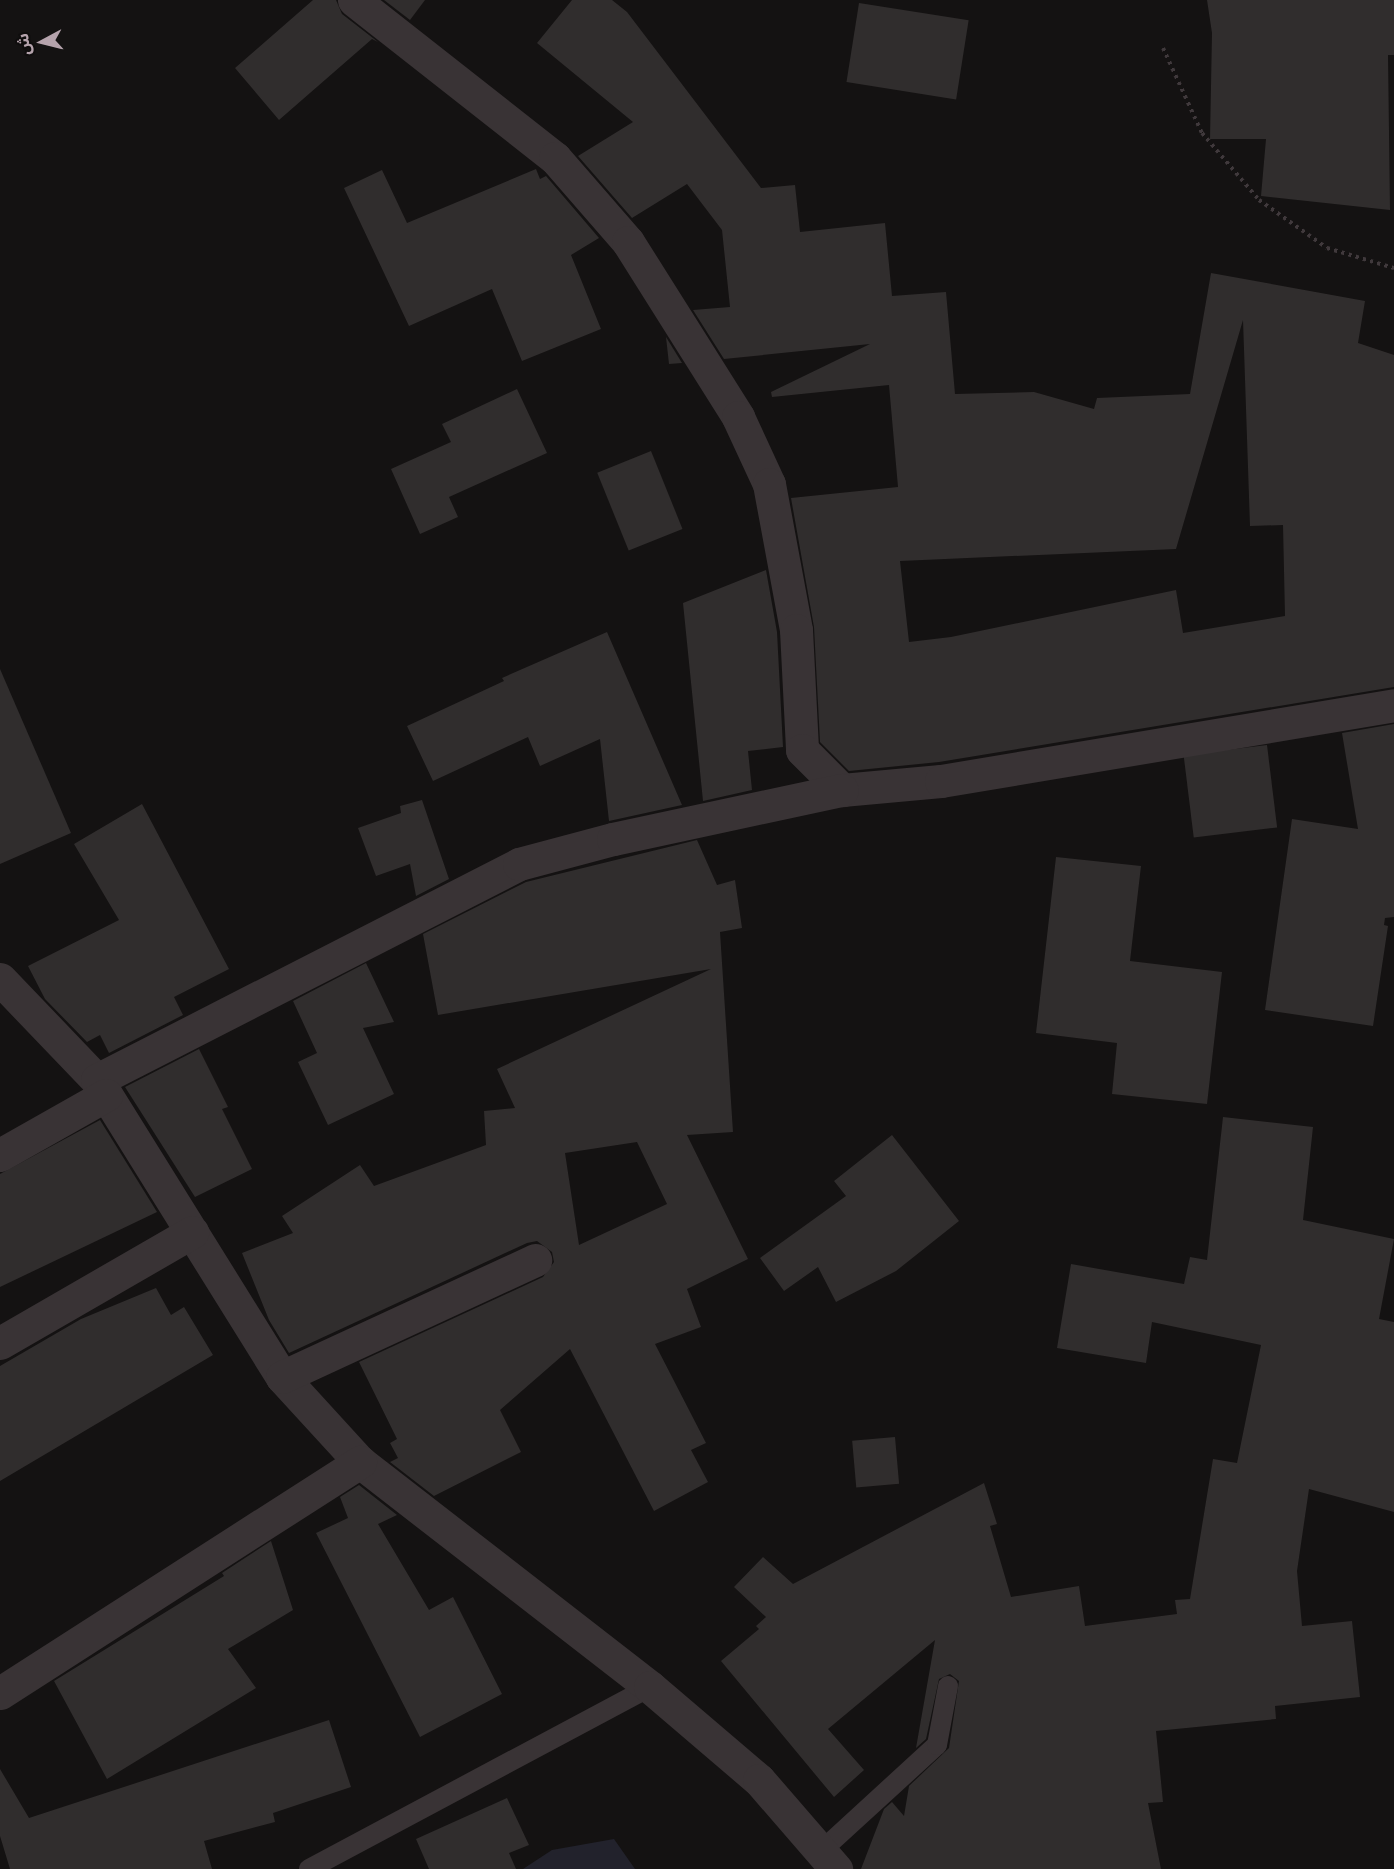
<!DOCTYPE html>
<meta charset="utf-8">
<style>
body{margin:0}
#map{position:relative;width:1394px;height:1869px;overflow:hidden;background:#141212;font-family:"Source Sans 3","Noto Sans Arabic",sans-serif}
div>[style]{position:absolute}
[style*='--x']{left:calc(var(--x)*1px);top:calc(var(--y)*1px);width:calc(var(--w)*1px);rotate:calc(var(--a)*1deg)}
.green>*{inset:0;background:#22222c}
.building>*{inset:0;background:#302d2d;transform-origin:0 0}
.path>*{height:4px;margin-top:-2px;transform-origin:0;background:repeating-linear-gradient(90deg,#40393c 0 3px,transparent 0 7.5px)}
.service>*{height:20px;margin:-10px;padding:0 10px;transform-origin:10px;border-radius:10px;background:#393335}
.minor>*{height:33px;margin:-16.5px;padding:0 16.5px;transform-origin:16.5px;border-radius:16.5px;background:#393335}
span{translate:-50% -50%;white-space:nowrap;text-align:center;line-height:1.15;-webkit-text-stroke:4.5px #0f0d0d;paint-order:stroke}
.north{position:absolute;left:12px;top:12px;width:60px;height:60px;-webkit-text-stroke:4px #0f0d0d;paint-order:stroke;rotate:263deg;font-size:16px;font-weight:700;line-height:24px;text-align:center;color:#b5a3ac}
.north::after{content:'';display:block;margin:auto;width:21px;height:27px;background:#b5a3ac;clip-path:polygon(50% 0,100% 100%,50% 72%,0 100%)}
</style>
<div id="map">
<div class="green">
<i style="clip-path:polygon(614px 1839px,635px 1869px,523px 1869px,552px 1850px)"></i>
</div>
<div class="building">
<i style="clip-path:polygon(313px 0,336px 0,342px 14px,378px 42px,372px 39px,279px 120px,235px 68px)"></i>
<i style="clip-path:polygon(384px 0,425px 0,410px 20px)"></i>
<i style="clip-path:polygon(evenodd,572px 0,612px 0,627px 12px,761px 188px,795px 185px,800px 232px,885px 223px,892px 296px,946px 292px,955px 394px,1034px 392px,1094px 409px,1097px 398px,1190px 394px,1211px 273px,1365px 301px,1358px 343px,1394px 355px,1394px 687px,939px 762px,849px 771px,820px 742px,814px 627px,791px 498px,898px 487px,889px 385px,772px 397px,771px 392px,870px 344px,724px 359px,693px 310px,730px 307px,722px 230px,687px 184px,632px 218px,578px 156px,633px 122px,537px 43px,572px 0,1243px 320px,1250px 526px,1283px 525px,1285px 616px,1183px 633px,1176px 590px,951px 637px,909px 642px,900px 561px,1176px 549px,1243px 320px)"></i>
<i style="clip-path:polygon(1207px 0,1394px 0,1394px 55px,1388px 55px,1390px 210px,1261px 196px,1266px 139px,1210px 139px,1212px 33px)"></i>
<i style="left:859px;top:3px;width:111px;height:80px;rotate:9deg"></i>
<i style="clip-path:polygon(536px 169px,540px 179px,546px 176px,599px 238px,571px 255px,601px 329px,522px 361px,492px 289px,409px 326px,344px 188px,382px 170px,407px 223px)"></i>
<i style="clip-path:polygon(666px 337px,682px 363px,669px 364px)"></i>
<i style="clip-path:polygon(517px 389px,547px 453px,449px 497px,458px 517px,420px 534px,391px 469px,451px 442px,442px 424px)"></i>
<i style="left:651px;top:451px;width:84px;height:58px;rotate:68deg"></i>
<i style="clip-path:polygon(766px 570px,777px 632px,783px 747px,748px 751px,752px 790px,703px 801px,683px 603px)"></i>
<i style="clip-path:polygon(607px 632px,682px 805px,609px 821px,600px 739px,540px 766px,528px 737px,433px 781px,407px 726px,504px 681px,502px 678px)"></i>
<i style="clip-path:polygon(0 669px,71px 833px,0 864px)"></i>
<i style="clip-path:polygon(1394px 724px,1394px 917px,1385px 918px,1384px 925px,1388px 926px,1373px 1026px,1265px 1010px,1292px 819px,1358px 829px,1342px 733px)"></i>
<i style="left:1267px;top:745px;width:83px;height:84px;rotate:83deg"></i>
<i style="clip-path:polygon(422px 800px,449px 879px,416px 896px,410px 864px,376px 876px,358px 828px,401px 813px,400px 806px)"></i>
<i style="clip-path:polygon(142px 804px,229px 969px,174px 997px,183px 1015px,109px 1053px,100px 1035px,87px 1042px,45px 999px,28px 966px,119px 920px,74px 844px)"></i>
<i style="clip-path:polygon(evenodd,697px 840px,717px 885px,735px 880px,742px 928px,720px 932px,733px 1132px,687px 1135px,748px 1259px,687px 1289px,701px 1327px,655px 1344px,706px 1443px,691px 1450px,708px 1482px,654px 1511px,570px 1349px,500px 1410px,521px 1452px,434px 1496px,390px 1462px,398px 1458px,390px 1443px,397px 1439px,359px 1362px,543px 1277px,554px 1262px,552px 1252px,537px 1241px,527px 1243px,289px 1353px,269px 1320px,242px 1253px,293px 1233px,282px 1216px,360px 1165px,374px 1186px,486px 1145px,484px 1111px,515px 1108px,497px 1069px,711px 969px,438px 1015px,423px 934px,526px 882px,697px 840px,637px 1142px,667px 1204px,579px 1245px,565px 1153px,637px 1142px)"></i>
<i style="clip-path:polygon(1056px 857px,1141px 866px,1130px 961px,1222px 972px,1207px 1104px,1112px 1094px,1117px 1043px,1036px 1033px)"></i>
<i style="clip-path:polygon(366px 963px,394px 1022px,363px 1028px,394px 1094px,328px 1125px,298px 1062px,317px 1053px,293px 1001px)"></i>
<i style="clip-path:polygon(199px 1049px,228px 1107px,222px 1109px,252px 1169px,195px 1197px,125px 1087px)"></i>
<i style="clip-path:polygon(1223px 1117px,1313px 1127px,1303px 1220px,1394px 1239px,1379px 1319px,1394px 1322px,1394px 1512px,1309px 1489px,1297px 1571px,1302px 1626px,1352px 1621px,1360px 1697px,1275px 1706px,1276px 1719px,1156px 1731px,1163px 1802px,1148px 1803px,1161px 1869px,861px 1869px,884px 1809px,892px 1802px,904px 1816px,909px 1786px,949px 1748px,959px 1681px,950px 1674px,939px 1679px,926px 1739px,916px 1748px,935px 1640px,828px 1729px,864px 1770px,834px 1797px,721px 1661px,759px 1629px,756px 1626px,766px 1617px,734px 1587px,763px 1557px,793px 1584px,984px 1483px,997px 1524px,990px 1526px,1011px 1597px,1079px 1586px,1085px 1626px,1177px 1614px,1175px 1600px,1190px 1599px,1213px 1459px,1237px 1463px,1261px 1345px,1152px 1322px,1146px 1363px,1057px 1348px,1071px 1264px,1184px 1284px,1190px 1257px,1207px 1260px)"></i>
<i style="clip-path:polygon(100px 1120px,157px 1212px,0 1287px,0 1174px)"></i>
<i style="clip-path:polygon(892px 1135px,959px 1221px,896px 1271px,836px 1302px,818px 1267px,784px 1291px,760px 1258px,846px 1196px,834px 1181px)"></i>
<i style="clip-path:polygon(156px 1288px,171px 1315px,184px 1307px,213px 1355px,0 1481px,0 1366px,81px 1319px)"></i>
<i style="left:895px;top:1437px;width:47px;height:43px;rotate:85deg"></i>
<i style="clip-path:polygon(359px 1485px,397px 1515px,378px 1524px,429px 1610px,453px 1597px,502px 1694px,420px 1737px,316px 1533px,348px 1518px,340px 1497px)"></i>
<i style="clip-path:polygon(271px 1541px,293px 1610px,228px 1649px,256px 1688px,107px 1779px,54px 1681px,224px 1576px,222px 1573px)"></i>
<i style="clip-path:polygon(329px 1720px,351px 1787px,273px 1813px,275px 1822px,204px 1841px,212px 1869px,10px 1869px,0 1836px,0 1769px,29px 1818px)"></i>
<i style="clip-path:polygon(507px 1798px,529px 1845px,509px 1853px,516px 1869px,429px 1869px,416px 1839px)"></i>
</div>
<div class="path">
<i style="--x:1163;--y:48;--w:94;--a:65.4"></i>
<i style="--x:1202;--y:133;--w:88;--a:49.6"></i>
<i style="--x:1259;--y:200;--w:83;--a:35.2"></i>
<i style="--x:1327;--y:248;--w:70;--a:16.6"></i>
</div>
<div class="service">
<i style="--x:819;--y:1853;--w:160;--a:-42.5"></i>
<i style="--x:937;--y:1745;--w:60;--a:-79.4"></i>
<i style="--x:309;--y:1869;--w:387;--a:-28.1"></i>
</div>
<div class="minor">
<i style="--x:354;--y:0;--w:256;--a:38.2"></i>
<i style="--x:555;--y:158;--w:111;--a:49"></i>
<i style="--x:628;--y:242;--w:207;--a:57.8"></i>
<i style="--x:738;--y:417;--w:74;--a:65.2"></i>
<i style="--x:769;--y:484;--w:148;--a:79.5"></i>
<i style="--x:796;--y:630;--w:120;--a:87.1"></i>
<i style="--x:802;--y:750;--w:57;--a:45"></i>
<i style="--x:842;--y:790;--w:99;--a:-5.2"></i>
<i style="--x:941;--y:781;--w:459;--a:-9.5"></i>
<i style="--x:0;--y:979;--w:140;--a:46.2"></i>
<i style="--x:97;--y:1080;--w:350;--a:58.1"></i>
<i style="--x:282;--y:1377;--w:115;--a:47.5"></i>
<i style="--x:360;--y:1462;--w:367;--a:37.8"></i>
<i style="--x:650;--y:1687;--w:143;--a:40.5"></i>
<i style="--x:759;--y:1780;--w:118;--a:49.1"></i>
<i style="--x:97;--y:1080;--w:474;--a:-27.1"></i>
<i style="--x:519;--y:864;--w:97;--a:-14.9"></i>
<i style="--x:613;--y:839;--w:234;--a:-12.1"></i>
<i style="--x:0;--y:1155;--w:122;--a:-29.5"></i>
<i style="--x:0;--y:1343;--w:222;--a:-30"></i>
<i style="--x:282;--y:1377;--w:279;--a:-24.8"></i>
<i style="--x:0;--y:1693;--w:428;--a:-32.7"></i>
</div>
<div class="north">ش</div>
</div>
